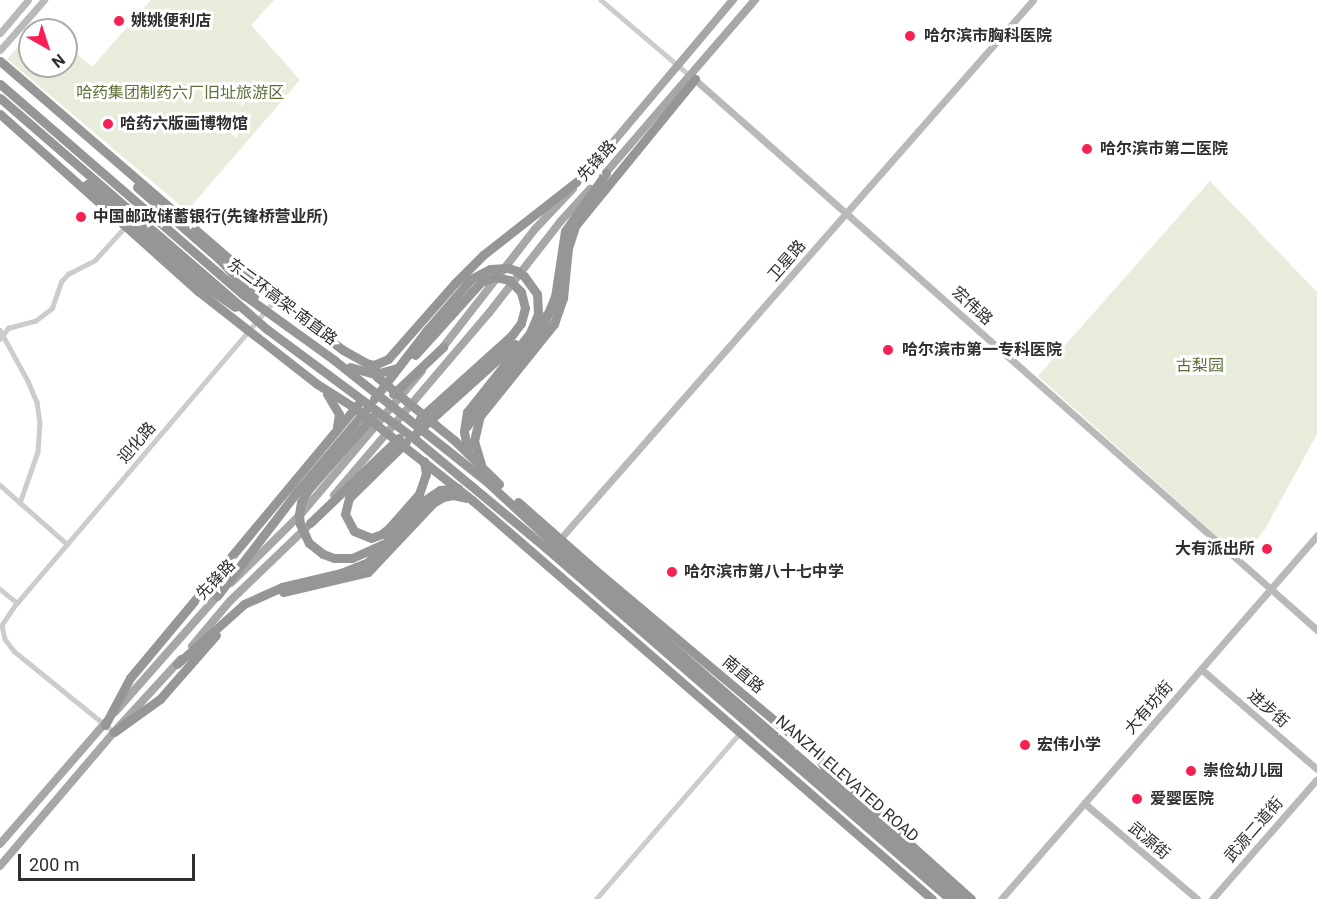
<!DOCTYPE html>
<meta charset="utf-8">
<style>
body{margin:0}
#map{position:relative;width:1317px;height:899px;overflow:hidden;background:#fff;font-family:Roboto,"Noto Sans SC",sans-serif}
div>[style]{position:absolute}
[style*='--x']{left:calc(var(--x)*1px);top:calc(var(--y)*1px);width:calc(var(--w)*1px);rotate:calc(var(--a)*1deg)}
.green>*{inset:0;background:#e8eddb}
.street>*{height:4.5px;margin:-2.25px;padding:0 2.25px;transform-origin:2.25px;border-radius:2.25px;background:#ccc}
.secondary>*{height:7px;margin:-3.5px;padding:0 3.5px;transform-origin:3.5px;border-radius:3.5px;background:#b9b9b9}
.primary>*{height:8px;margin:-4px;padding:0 4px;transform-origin:4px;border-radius:4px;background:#a7a7a7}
.highway>*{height:9px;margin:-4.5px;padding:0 4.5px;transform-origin:4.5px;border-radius:4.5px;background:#969696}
.dots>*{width:16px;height:16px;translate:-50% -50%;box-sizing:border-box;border:3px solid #fff;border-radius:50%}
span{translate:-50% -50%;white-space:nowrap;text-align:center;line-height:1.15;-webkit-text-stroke:6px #fff;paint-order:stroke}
.poi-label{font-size:16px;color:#2f2f2f;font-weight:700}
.left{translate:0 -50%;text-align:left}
.right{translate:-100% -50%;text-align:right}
.park-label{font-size:16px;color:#5b6f37}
.street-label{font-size:16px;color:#2f2f2f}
.north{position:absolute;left:18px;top:18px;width:60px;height:60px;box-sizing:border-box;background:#fff;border:2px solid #acacac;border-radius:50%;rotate:141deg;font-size:16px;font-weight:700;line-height:24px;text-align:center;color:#2f2f2f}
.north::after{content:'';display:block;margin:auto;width:21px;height:27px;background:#f62054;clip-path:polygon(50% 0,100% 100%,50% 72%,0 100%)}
.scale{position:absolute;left:18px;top:854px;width:177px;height:27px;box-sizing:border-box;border:3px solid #2f2f2f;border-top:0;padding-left:8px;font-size:18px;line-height:21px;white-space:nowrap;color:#2f2f2f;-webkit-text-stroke:4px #fff;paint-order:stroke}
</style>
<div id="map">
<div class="green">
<i style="clip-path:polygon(151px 0,274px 0,251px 25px,300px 80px,187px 211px,7px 59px,30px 33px,30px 66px,66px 66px,66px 45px,92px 67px)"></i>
<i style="clip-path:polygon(1210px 181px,1317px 292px,1317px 434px,1265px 529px,1242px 559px,1038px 376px)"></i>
</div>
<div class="street">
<i style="--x:601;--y:0;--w:116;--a:40.4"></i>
<i style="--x:0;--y:330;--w:58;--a:61.2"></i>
<i style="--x:28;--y:381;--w:23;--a:67"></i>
<i style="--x:37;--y:402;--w:21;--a:82"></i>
<i style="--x:40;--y:423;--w:29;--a:94"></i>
<i style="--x:38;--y:452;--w:54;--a:109.4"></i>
<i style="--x:0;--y:339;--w:14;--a:-54"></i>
<i style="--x:8;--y:328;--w:28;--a:-15"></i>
<i style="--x:35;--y:321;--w:21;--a:-37"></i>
<i style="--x:52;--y:308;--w:28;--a:-71"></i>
<i style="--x:61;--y:282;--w:11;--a:-49"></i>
<i style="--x:68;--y:274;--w:30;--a:-27"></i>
<i style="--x:95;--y:260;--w:45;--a:-47.7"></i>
<i style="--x:0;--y:485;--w:88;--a:41.3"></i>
<i style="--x:0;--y:589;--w:22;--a:39"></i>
<i style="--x:17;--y:603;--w:27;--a:124"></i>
<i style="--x:2;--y:625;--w:14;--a:78"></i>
<i style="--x:5;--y:639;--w:15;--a:53"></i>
<i style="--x:14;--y:651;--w:129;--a:39"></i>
<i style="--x:17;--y:603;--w:399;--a:-49.6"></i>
<i style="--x:596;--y:899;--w:220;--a:-49.1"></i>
</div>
<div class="secondary">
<i style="--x:0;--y:33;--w:43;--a:-49.7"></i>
<i style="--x:0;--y:50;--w:67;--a:-48.7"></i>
<i style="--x:692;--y:77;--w:835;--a:41.5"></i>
<i style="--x:560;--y:539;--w:717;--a:-48.73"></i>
<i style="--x:1201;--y:669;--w:153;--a:40.8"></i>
<i style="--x:1084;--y:803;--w:148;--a:40.3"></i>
<i style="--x:1001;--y:899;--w:482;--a:-49"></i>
<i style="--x:1212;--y:899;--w:159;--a:-48.8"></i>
</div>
<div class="primary">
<i style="--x:603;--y:176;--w:233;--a:-49.2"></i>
<i style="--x:583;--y:178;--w:233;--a:-49.9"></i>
<i style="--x:440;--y:351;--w:155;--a:-52.1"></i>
<i style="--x:535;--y:229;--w:55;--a:-46.5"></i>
<i style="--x:334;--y:495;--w:239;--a:-49.6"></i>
<i style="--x:489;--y:313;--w:115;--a:-52"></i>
<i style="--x:560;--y:222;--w:45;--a:-47.7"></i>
<i style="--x:231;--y:583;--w:98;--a:-44.6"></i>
<i style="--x:301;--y:514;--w:187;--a:-49.8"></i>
<i style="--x:192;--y:646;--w:59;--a:-49.8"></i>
<i style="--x:230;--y:601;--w:107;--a:-43.9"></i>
<i style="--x:115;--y:712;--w:159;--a:-48.6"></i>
<i style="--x:0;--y:844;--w:163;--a:-49"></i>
<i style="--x:0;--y:866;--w:176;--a:-49.6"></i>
<i style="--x:114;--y:732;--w:99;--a:-47.5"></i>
</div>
<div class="highway">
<i style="--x:0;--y:61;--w:364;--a:40.8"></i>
<i style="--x:276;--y:299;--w:84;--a:37.3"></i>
<i style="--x:343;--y:350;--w:26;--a:29"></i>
<i style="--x:366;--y:363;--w:8;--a:14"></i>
<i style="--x:374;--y:365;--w:15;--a:-23"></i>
<i style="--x:388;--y:359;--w:101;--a:-48.6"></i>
<i style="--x:455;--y:283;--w:40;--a:-45"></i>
<i style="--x:483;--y:255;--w:130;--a:-38.1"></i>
<i style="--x:0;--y:84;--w:323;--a:40.9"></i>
<i style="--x:244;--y:295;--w:111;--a:35.8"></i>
<i style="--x:334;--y:360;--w:193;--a:38.5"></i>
<i style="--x:485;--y:480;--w:88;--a:42.7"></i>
<i style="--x:550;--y:540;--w:546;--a:41.07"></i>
<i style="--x:0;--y:98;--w:354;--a:40.9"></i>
<i style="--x:268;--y:330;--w:184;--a:36.6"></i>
<i style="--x:416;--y:440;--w:168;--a:39.7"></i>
<i style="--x:545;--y:547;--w:537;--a:41"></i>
<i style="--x:0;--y:114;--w:266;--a:41.8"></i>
<i style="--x:198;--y:291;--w:151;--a:38"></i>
<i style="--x:317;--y:384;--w:45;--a:32.3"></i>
<i style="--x:355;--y:408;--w:149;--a:38.2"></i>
<i style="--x:472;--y:500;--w:609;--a:40.94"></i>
<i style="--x:87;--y:184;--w:147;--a:41.1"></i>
<i style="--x:198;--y:281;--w:45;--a:35.1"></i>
<i style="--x:137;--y:187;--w:109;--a:41.3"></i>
<i style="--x:219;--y:259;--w:51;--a:46.6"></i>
<i style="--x:537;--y:325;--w:22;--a:-47"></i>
<i style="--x:415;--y:355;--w:98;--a:-47.9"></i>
<i style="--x:481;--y:282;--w:15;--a:-20"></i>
<i style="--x:495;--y:277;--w:14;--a:12"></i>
<i style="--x:509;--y:280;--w:17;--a:45"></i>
<i style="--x:521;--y:292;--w:16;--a:76"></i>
<i style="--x:525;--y:308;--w:16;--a:105"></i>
<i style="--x:521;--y:323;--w:15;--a:127"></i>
<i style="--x:512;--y:335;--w:124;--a:137.9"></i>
<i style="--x:374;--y:365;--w:12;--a:76"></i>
<i style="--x:377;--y:377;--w:99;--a:39.3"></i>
<i style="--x:454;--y:440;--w:63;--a:44.4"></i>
<i style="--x:350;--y:367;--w:26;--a:16"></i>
<i style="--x:375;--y:374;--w:23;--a:-15"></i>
<i style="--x:327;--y:394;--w:23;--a:59"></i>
<i style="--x:339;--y:414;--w:13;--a:99"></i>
<i style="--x:393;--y:394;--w:69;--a:-43.2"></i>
<i style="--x:374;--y:399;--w:87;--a:-52.5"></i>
<i style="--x:427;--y:330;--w:67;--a:-49.2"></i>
<i style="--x:471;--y:279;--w:21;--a:-28"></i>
<i style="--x:490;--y:269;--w:18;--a:-3"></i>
<i style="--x:508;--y:268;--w:9;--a:18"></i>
<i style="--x:517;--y:271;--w:9;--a:36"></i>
<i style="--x:524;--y:276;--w:22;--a:54"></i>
<i style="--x:537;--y:294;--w:20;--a:87"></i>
<i style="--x:538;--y:314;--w:21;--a:113"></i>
<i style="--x:530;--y:333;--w:101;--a:128.6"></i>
<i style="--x:467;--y:412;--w:20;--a:99"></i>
<i style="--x:464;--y:432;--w:20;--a:79"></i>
<i style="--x:373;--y:416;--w:98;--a:131.3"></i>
<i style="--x:308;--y:490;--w:14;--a:120"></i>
<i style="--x:301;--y:502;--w:13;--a:99"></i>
<i style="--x:299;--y:515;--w:9;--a:84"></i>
<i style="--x:300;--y:524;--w:21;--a:65"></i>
<i style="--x:309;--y:543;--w:18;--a:38"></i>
<i style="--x:323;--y:554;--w:12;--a:20"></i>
<i style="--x:334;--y:558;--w:18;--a:0"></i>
<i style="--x:352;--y:558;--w:34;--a:-24"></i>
<i style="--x:467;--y:426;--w:26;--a:-58"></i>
<i style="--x:481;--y:404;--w:100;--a:-51.5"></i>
<i style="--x:543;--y:326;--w:31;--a:-68"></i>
<i style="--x:555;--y:297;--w:67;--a:-81.4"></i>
<i style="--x:565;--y:231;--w:71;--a:-54.7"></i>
<i style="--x:416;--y:433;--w:133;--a:-42"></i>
<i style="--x:406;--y:442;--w:80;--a:135.5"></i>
<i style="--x:349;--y:498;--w:16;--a:104"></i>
<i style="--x:345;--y:514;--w:19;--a:62"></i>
<i style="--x:354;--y:531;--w:18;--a:22"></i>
<i style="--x:371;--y:538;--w:12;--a:-20"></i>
<i style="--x:382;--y:534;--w:11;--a:-41"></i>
<i style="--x:390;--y:527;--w:44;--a:-48.7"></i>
<i style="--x:419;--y:494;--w:21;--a:-71"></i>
<i style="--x:426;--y:474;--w:13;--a:-99"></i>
<i style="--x:481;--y:464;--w:24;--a:-107"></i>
<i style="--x:474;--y:441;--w:26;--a:-77"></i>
<i style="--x:480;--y:416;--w:118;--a:-51.2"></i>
<i style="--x:554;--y:324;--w:28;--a:-71"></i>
<i style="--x:563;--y:298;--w:50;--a:-84.3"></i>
<i style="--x:568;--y:248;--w:23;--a:-72"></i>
<i style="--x:575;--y:226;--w:190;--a:-50.8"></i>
<i style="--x:518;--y:502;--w:111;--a:41.3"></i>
<i style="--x:601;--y:575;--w:283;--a:40"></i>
<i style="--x:818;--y:757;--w:13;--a:58"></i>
<i style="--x:825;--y:768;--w:196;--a:41.9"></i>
<i style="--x:310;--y:523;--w:123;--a:-43.7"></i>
<i style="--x:283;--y:592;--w:87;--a:-13.2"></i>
<i style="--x:368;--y:572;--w:95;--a:-46.7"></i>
<i style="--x:433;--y:503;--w:12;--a:-31"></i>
<i style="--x:443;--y:497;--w:10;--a:-11"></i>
<i style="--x:453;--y:495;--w:13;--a:13"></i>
<i style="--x:217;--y:596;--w:130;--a:-52.5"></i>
<i style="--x:296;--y:493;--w:109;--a:-49.9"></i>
<i style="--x:177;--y:664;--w:90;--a:-41.8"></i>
<i style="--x:244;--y:604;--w:42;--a:-24.1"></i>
<i style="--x:282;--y:587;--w:61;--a:-13.3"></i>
<i style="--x:341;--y:573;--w:29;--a:-22"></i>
<i style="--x:368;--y:562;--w:84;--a:-47.4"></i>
<i style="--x:425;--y:500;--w:18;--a:-34"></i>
<i style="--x:440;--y:490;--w:18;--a:-6"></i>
<i style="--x:105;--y:725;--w:53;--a:-62"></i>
<i style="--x:130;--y:678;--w:356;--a:-50.2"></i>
<i style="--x:114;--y:732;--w:57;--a:-35.7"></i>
<i style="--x:160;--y:699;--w:85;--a:-48.8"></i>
</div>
<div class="dots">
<i style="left:119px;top:21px;background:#f62054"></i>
<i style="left:910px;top:36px;background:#f62054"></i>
<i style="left:108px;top:124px;background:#f62054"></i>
<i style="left:1087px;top:149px;background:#f62054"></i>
<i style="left:81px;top:217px;background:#f62054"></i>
<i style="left:888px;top:350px;background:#f62054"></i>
<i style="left:1267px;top:549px;background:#f62054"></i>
<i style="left:672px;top:572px;background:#f62054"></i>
<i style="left:1025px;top:745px;background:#f62054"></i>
<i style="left:1191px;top:771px;background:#f62054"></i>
<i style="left:1137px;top:799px;background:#f62054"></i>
</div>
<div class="poi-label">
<span class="left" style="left:131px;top:21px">姚姚便利店</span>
<span class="left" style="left:924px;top:36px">哈尔滨市胸科医院</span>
<span class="left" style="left:120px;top:124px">哈药六版画博物馆</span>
<span class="left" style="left:1100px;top:149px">哈尔滨市第二医院</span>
<span class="left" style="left:93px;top:217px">中国邮政储蓄银行(先锋桥营业所)</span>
<span class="left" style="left:902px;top:350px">哈尔滨市第一专科医院</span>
<span class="right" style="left:1255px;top:549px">大有派出所</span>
<span class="left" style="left:684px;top:572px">哈尔滨市第八十七中学</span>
<span class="left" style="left:1037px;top:745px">宏伟小学</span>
<span class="left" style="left:1203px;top:771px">崇俭幼儿园</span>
<span class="left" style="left:1150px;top:799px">爱婴医院</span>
</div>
<div class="park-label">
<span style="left:180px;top:93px">哈药集团制药六厂旧址旅游区</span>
<span style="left:1200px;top:366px">古梨园</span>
</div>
<div class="street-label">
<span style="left:597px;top:161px;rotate:-48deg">先锋路</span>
<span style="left:787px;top:261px;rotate:-49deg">卫星路</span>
<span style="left:282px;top:302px;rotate:37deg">东二环高架-南直路</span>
<span style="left:972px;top:306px;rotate:42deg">宏伟路</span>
<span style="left:137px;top:443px;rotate:-49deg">迎化路</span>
<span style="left:216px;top:580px;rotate:-46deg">先锋路</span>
<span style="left:743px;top:675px;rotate:40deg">南直路</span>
<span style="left:1149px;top:708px;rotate:-49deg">大有坊街</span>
<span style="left:1268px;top:709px;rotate:41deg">进步街</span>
<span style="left:847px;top:779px;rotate:41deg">NANZHI ELEVATED ROAD</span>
<span style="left:1254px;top:830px;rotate:-49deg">武源二道街</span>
<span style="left:1149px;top:841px;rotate:40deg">武源街</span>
</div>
<div class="north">N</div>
<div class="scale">200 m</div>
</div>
